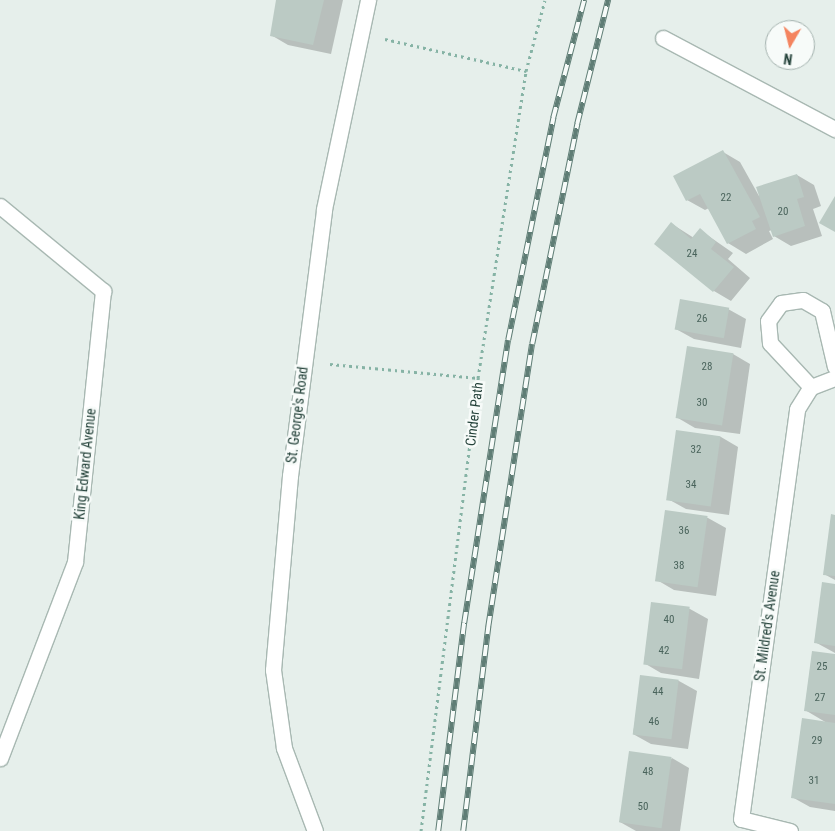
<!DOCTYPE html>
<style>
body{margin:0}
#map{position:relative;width:835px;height:831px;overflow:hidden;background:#e6efeb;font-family:"Roboto Condensed",sans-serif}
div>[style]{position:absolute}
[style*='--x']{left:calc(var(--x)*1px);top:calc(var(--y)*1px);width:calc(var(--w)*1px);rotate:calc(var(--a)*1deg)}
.shadow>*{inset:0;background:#0003}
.building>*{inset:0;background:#bbcac4;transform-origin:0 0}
.path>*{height:3px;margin-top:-1.5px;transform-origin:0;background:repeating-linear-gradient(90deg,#86b3a5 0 2.5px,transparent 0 6.5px)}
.roads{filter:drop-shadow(1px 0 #a8b8b2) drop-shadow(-1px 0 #a8b8b2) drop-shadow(0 1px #a8b8b2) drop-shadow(0 -1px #a8b8b2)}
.minor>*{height:15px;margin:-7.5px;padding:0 7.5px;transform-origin:7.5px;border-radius:7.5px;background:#fff}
.rail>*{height:5.5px;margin-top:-2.75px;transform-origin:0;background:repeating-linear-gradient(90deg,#f7fbf9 0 11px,#5f7d75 0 22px);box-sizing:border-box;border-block:1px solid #5f7d75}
span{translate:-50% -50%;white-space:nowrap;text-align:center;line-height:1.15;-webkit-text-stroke:5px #f7fbf9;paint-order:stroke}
.number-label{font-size:11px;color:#4a645c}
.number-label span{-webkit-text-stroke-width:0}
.street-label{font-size:14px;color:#24423a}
.north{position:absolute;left:765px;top:20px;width:50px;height:50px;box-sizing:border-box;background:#f7fbf9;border:1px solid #a3b1ad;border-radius:50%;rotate:188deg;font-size:14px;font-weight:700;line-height:20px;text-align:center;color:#24423a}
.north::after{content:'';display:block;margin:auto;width:18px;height:22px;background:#f4845f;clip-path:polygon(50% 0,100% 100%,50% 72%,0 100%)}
</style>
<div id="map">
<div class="shadow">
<i style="clip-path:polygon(277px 0,343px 0,331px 54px,288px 45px,271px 35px)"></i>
<i style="clip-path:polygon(723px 152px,740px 162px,759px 196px,797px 175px,814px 185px,821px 206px,813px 209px,822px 236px,791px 246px,774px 236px,772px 230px,769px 231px,773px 239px,746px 254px,728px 243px,709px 208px,705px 210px,687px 200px)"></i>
<i style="clip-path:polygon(672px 224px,694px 238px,700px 230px,733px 253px,728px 259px,750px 278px,731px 301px,714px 291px)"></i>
<i style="clip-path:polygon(728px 309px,746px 319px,741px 348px,694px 339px,676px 329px)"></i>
<i style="clip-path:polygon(733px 354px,750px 364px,740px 434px,695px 428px,678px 418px)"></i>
<i style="clip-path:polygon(677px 431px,721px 437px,738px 447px,729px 515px,686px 509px,668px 499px)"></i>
<i style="clip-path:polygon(666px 512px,708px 518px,726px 528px,716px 596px,674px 590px,657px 580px)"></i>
<i style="clip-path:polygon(835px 516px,835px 580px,824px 574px)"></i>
<i style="clip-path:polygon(835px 585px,835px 653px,815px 642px)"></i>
<i style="clip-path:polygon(652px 603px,690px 609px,708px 619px,699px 679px,661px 673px,644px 663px)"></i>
<i style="clip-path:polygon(835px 656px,835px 811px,810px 807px,792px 797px,827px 723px,805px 710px)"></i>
<i style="clip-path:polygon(642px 676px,679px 681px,697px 691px,688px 749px,651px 744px,633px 734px)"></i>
<i style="clip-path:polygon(672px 758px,689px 768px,680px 831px,636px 831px,620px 822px)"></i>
</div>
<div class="building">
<i style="clip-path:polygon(276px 0,324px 0,313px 45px,270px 36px)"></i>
<i style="clip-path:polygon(723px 150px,760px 217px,752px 221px,756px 229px,727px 244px,700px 194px,686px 201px,673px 176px)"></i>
<i style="clip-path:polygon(797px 174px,804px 197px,797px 199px,805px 226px,773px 237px,756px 187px)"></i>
<i style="clip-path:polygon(835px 196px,835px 232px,819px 223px)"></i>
<i style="clip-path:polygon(671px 222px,691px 239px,700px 228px,716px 242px,711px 249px,734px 267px,713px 292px,654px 244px)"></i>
<i style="left:680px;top:299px;width:50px;height:31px;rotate:10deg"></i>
<i style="left:687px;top:346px;width:47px;height:73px;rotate:9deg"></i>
<i style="left:676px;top:430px;width:45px;height:71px;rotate:8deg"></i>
<i style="left:665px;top:510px;width:43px;height:72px;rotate:8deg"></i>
<i style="clip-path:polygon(831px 514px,835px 515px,835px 576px,823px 575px)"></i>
<i style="clip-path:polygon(822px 582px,835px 584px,835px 646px,814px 643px)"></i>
<i style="left:651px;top:602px;width:39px;height:63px;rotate:7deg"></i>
<i style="clip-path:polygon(812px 651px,835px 654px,835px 715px,804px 711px)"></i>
<i style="left:640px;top:675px;width:39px;height:60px;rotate:7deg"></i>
<i style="clip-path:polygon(802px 718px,835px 723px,835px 804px,791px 798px)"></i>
<i style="left:629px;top:751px;width:43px;height:72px;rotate:8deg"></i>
</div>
<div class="path">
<i style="--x:385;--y:39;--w:145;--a:12.8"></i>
<i style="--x:330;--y:364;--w:149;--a:5.4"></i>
<i style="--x:421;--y:831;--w:457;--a:-82.8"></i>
<i style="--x:478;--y:378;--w:311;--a:-81.1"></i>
<i style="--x:526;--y:71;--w:73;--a:-75"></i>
</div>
<div class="roads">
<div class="minor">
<i style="--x:663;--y:38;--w:195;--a:27.9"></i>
<i style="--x:0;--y:206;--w:134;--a:39.5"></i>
<i style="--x:103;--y:291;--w:272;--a:95.9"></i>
<i style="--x:75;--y:562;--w:210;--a:110.9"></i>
<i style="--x:811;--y:387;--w:60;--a:-133"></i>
<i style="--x:770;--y:343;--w:22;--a:-95"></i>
<i style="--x:768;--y:321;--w:22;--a:-54"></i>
<i style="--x:781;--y:303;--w:22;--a:-8"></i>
<i style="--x:803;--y:300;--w:22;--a:30"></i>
<i style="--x:822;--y:311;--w:57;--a:76.9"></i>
<i style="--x:315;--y:831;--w:89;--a:-110.5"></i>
<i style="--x:284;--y:748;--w:79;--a:-98"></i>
<i style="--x:273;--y:670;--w:195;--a:-85"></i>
<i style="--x:290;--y:476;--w:269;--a:-82.7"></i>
<i style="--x:324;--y:209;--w:214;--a:-78.1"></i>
<i style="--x:790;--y:831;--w:50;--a:-166.2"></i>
<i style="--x:741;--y:819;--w:414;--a:-82.2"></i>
<i style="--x:797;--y:409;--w:26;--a:-58"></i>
<i style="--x:811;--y:387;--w:26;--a:-21"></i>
</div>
</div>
<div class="rail">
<i style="--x:438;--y:831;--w:210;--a:-82.9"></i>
<i style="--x:464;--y:623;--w:286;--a:-81.2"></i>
<i style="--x:508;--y:340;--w:227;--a:-78.5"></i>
<i style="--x:553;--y:118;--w:122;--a:-75.3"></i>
<i style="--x:463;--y:831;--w:206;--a:-83"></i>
<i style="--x:488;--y:627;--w:286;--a:-81.2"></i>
<i style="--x:532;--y:344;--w:225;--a:-78.4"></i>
<i style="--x:577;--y:124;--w:128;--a:-76"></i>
</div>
<div class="number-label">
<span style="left:726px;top:198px">22</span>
<span style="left:783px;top:212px">20</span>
<span style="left:692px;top:254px">24</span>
<span style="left:702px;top:319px">26</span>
<span style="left:707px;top:367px">28</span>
<span style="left:702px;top:403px">30</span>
<span style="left:696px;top:450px">32</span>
<span style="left:691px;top:485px">34</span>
<span style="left:684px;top:531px">36</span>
<span style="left:679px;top:566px">38</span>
<span style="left:669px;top:620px">40</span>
<span style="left:664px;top:651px">42</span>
<span style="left:822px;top:667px">25</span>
<span style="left:658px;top:692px">44</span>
<span style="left:820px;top:698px">27</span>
<span style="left:654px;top:722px">46</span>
<span style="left:817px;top:741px">29</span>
<span style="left:648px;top:772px">48</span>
<span style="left:814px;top:781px">31</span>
<span style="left:643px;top:807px">50</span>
</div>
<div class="street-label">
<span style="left:474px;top:414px;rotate:-83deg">Cinder Path</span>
<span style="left:297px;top:415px;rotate:-83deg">St. George's Road</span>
<span style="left:85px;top:464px;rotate:-84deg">King Edward Avenue</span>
<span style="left:767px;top:626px;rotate:-82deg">St. Mildred's Avenue</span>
</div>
<div class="north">N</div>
</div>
